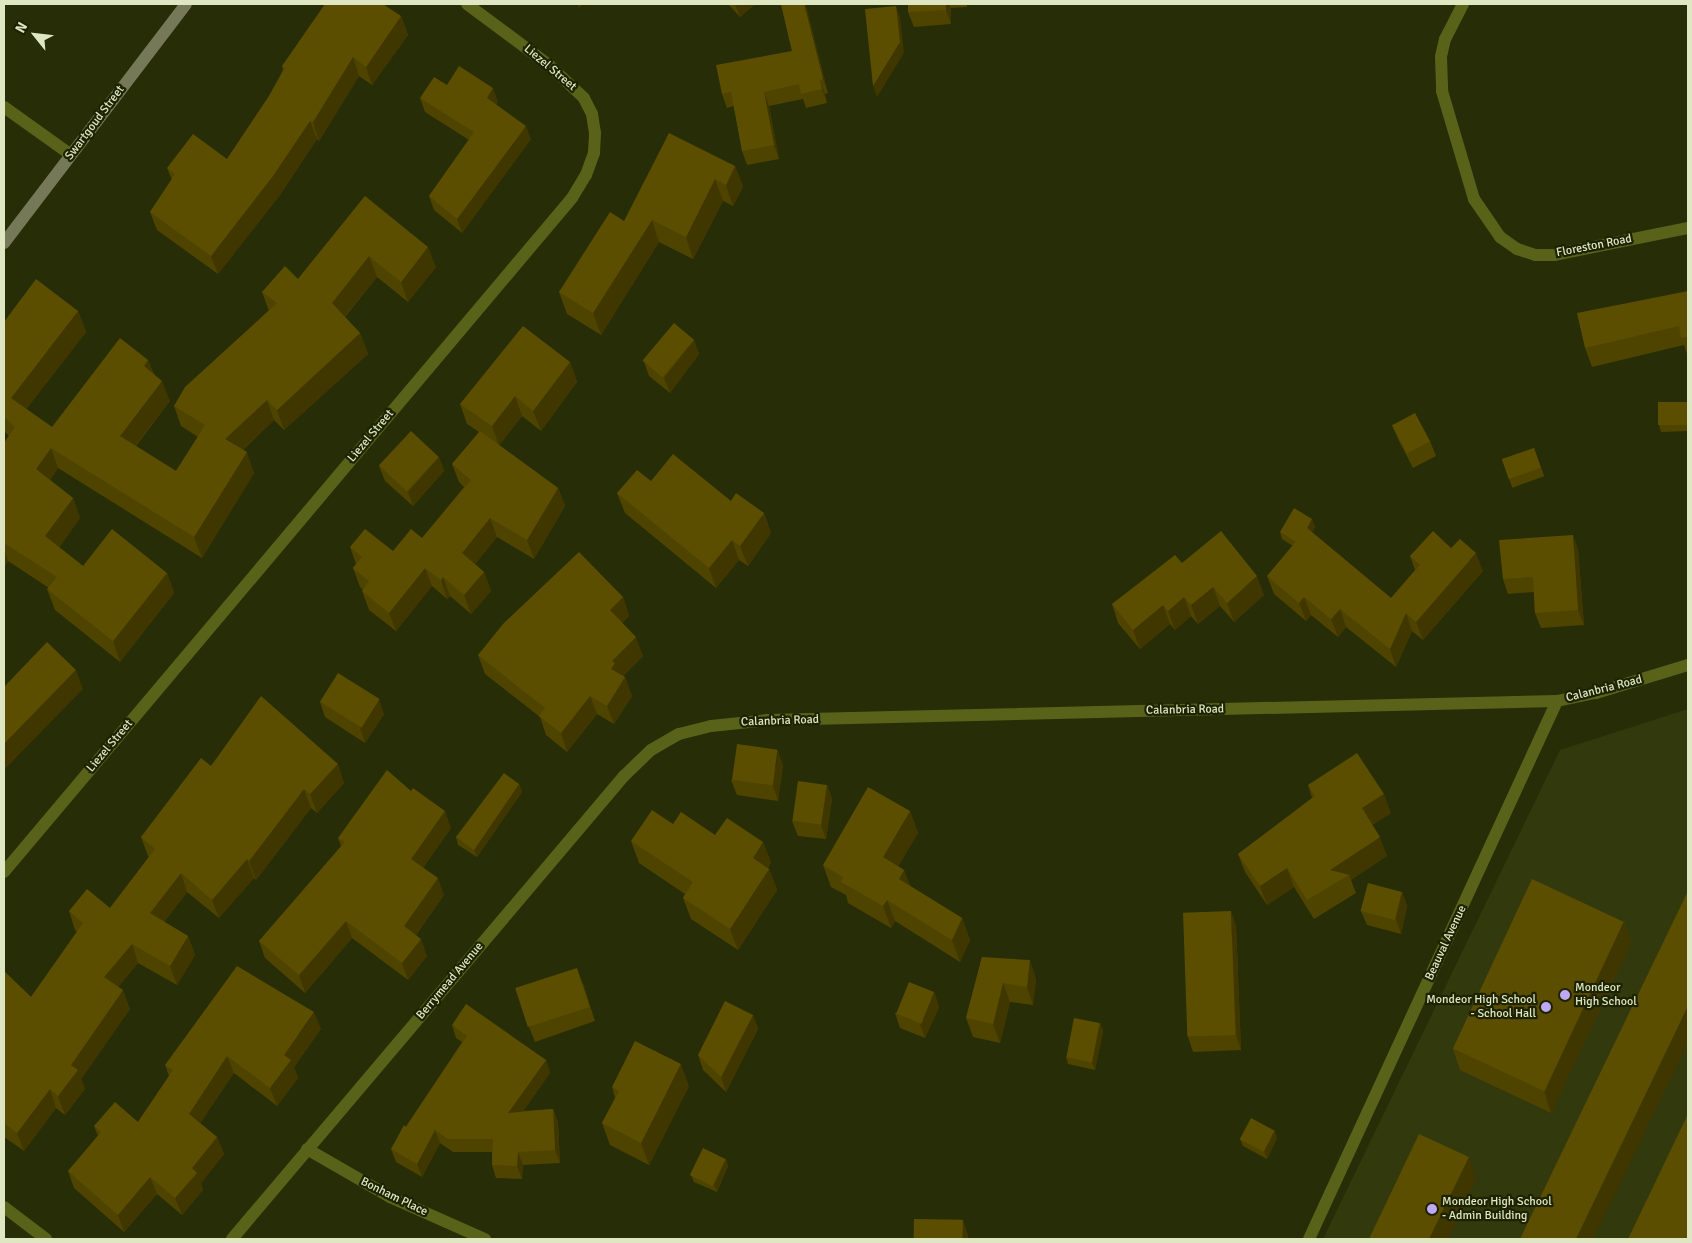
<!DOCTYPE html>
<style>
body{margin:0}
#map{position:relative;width:1692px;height:1243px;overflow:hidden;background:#272d06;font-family:Signika,sans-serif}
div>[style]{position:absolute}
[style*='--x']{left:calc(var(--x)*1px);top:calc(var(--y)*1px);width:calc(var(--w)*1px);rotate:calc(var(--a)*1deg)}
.built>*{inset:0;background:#32390d}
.street>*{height:12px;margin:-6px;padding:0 6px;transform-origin:6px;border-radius:6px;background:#586319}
.secondary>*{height:12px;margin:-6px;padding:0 6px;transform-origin:6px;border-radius:6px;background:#767958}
.wall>*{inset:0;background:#4f4300;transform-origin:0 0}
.shaded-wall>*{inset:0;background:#403700}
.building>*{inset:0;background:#5c4e00;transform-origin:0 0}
.dots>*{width:14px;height:14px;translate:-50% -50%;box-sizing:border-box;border:2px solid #1d2300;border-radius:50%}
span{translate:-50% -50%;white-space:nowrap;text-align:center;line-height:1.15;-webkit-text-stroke:4.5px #1d2300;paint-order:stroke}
.street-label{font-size:12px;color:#dee6c2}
.poi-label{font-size:12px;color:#dee6c2}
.left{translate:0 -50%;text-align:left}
.right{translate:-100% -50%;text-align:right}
.frame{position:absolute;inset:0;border:5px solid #dee6c2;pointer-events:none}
.north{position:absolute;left:10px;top:10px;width:50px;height:50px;-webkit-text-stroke:4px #1d2300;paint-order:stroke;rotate:299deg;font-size:14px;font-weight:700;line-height:20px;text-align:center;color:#dee6c2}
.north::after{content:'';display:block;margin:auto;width:18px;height:22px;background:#dee6c2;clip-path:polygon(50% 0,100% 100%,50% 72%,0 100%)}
</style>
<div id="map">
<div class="built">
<i style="clip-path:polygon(1688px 709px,1688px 1239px,1323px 1239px,1560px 750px)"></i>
</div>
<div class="street">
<i style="--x:1463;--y:4;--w:39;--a:117"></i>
<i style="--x:1445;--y:39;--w:18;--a:103"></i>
<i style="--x:1441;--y:57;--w:34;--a:88"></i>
<i style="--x:1442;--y:91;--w:113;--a:73.5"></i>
<i style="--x:1474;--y:199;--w:46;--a:55.6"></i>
<i style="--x:1500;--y:237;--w:21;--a:35"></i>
<i style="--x:1517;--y:249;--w:19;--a:18"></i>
<i style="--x:1535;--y:255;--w:19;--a:0"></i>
<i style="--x:1554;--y:255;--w:137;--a:-11.4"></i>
<i style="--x:4;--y:107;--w:82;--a:35.6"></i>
<i style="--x:4;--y:872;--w:881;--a:-49.88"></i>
<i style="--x:572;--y:198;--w:27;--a:-59"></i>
<i style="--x:586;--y:175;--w:23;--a:-70"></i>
<i style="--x:594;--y:153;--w:20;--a:-87"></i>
<i style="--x:595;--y:133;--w:19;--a:-99"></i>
<i style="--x:592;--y:114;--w:18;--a:-117"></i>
<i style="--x:584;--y:98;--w:48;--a:-136.7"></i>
<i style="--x:549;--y:65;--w:102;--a:-143.4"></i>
<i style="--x:307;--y:1149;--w:96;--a:30"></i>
<i style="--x:390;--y:1197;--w:104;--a:23.9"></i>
<i style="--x:4;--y:1207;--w:53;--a:37.3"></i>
<i style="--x:232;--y:1239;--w:607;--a:-49.75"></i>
<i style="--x:624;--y:776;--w:37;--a:-44"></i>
<i style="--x:651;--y:750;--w:32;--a:-30"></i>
<i style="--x:679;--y:734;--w:33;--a:-14"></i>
<i style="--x:711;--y:726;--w:57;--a:-6"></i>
<i style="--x:768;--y:720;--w:789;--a:-1.38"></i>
<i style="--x:1557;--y:701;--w:40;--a:-12"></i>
<i style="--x:1596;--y:693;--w:96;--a:-16.9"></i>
<i style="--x:1309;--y:1239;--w:592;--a:-65.25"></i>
</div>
<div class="secondary">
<i style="--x:4;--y:243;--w:300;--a:-52.7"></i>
</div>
<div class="wall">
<i style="clip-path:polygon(728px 4px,755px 4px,740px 17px)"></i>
<i style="clip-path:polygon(781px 4px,805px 4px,828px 93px,825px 94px,827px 103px,806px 108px,803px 99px,769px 106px,779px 159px,747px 165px,742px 151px,734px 106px,727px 108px,722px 94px,792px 51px)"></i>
<i style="clip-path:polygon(908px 4px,967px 4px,967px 7px,951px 8px,951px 24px,914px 27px,908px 12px)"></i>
<i style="clip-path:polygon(401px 16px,408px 35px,372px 85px,359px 76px,319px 141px,317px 139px,280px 195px,218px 274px,157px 230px,150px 212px,172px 180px,167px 168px,227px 159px,269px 96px,283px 70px,282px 66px)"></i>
<i style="clip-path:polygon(447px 85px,498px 102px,496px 105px,531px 139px,462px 233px,434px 210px,429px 196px,469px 140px,425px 112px,420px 98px)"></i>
<i style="clip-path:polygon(735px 166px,743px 187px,733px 206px,723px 201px,693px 259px,659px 242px,601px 335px,567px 314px,559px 292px,624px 221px)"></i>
<i style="clip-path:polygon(365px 196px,436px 267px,408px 302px,377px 277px,345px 317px,360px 333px,368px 354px,284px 430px,274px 420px,243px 450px,254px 473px,202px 558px,58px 468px,50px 480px,73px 498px,80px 518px,59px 547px,83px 566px,167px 573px,174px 593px,120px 662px,55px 610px,47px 589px,49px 588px,8px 561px,4px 567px,4px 443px,9px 436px,4px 431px,4px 322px,78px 311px,86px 332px,26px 409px,52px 427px,148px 360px,154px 374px,170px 401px,136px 446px,176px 471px,198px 437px,181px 426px,174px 406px,269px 311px,262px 292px,298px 279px)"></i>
<i style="clip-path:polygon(1688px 291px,1688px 357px,1684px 345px,1592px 367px,1585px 348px)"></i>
<i style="clip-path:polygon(694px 340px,699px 354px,670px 393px,649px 376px,644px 362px)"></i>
<i style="clip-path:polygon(570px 362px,577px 382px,541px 431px,522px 416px,499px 445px,558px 488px,565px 506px,534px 559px,497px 537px,475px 564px,484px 572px,491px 591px,471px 614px,450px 596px,447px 599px,432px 586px,396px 631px,369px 610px,362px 591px,363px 590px,360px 587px,353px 568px,356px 564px,350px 547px,393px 551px,422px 538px,464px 487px,459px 482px,452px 464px,479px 432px,467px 424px,460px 404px)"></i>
<i style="clip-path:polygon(1688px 402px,1688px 431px,1661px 432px,1659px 425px)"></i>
<i style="clip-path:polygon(1392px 425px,1430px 441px,1436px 456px,1413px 468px,1398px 439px)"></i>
<i style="left:1534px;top:448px;width:30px;height:34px;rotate:70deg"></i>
<i style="clip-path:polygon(439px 457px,444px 471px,413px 506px,385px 481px,379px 466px)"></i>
<i style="clip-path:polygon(651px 481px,731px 501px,764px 513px,771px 533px,748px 566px,739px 560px,716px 588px,625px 513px,617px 493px)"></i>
<i style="clip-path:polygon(1315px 527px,1312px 532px,1391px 598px,1415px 570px,1410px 556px,1451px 548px,1483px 571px,1423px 640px,1412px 631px,1396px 667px,1346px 627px,1338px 637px,1311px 615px,1306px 621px,1274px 594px,1267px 576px,1293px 546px,1282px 539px,1280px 532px)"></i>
<i style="clip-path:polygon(1578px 549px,1584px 625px,1541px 628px,1535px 613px,1534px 592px,1508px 594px,1503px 579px)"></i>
<i style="clip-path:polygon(1182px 563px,1264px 595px,1234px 622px,1220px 606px,1198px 624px,1191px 616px,1175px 630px,1170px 624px,1140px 649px,1118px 623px,1112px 604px)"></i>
<i style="clip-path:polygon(623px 597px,629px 616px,622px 623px,643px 656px,623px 676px,625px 677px,632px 696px,614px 724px,597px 714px,567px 752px,546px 735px,540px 717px,485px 674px,478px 655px)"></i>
<i style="clip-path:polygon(320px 702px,384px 714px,365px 743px,325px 717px)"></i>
<i style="clip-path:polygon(783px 765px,778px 801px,737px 795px,731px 780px)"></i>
<i style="clip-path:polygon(211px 766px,344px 783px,317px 813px,311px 808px,256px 880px,254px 878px,219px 918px,187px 892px,164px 922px,188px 936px,195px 955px,177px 985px,138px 963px,118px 987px,130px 1009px,81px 1079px,85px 1089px,65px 1115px,56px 1108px,24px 1151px,4px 1137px,4px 971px,31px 997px,77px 932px,75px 930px,69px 911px,110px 908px,149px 857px,148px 856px,141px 837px)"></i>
<i style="clip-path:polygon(519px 784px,522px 792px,477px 857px,458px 845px,456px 837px)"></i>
<i style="clip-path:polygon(827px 785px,832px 799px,826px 839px,798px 836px,792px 821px)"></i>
<i style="clip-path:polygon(1308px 785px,1391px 813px,1372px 825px,1387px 856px,1351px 880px,1356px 893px,1314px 919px,1294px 887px,1267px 905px,1245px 872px,1238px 854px,1312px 798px)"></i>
<i style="clip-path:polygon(910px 811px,918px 833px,898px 866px,904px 870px,910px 886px,962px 918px,970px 940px,960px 962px,895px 921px,891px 928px,848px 903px,846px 895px,831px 887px,823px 865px)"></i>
<i style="clip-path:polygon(673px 824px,715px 835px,763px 842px,771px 863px,768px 868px,769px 869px,777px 890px,738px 950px,691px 919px,683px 898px,685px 894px,639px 863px,631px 841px)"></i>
<i style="clip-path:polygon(451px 828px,423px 868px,444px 895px,416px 935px,427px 956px,408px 980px,352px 938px,305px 993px,265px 958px,259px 941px,341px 846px,338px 838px)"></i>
<i style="clip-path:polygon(1402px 892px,1407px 906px,1401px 934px,1367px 925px,1361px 911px)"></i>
<i style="clip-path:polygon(1624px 921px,1631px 943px,1551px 1113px,1460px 1070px,1453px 1049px)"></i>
<i style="clip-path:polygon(1236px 925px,1241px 1050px,1193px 1052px,1188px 1037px)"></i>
<i style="clip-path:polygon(982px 957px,1036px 979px,1033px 1005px,1010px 1002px,1000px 1043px,973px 1037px,966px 1018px)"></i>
<i style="clip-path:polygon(583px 983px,595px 1021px,535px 1042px,529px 1027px)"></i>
<i style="clip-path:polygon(934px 992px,939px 1007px,925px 1038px,900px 1028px,895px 1013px)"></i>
<i style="clip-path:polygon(753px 1015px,758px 1029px,726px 1092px,703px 1070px,698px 1055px)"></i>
<i style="clip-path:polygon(1100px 1023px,1103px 1031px,1095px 1070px,1068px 1064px,1066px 1057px)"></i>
<i style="clip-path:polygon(452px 1025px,546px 1060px,550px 1073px,523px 1111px,553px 1109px,558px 1122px,560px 1163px,523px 1165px,522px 1179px,496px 1178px,492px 1165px,492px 1152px,453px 1152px,440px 1143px,422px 1177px,396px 1162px,391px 1149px,462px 1042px,456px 1038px)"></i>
<i style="clip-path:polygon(321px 1029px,294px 1067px,298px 1078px,277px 1106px,234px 1073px,200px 1123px,217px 1137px,224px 1154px,201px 1183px,203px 1190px,182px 1215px,157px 1194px,124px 1232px,74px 1188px,68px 1171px,98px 1136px,94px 1126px,138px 1122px,169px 1076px,165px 1065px)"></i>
<i style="clip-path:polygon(689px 1086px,649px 1165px,610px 1145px,602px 1123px,615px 1098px,612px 1087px)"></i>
<i style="clip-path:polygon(1277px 1138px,1267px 1159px,1243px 1146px,1240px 1139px)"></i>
<i style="clip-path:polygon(726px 1159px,728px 1166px,717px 1192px,694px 1182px,691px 1175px)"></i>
</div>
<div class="shaded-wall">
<i style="clip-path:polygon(577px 4px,583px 4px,579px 8px)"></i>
<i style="clip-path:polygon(735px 4px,755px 4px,740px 17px)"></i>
<i style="clip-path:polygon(804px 4px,805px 4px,807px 9px,828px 93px,823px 79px)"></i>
<i style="clip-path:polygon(946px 4px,949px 4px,951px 8px,951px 24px,946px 10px)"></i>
<i style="clip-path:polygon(896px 6px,900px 17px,904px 53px,877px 97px,873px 86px)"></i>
<i style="clip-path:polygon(401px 16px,408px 35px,372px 85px,366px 67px)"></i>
<i style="clip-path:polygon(353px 57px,359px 76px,319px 141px,313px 122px)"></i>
<i style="clip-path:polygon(820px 80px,825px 94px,827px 103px,822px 89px)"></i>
<i style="clip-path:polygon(493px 88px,498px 102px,492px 112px,487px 98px)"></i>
<i style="clip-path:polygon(764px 92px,769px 106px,779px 159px,774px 145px)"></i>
<i style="clip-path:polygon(310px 121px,317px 139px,280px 195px,218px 274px,211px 256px)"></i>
<i style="clip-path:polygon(526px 126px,531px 139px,462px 233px,457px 219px)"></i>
<i style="clip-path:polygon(735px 166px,743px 187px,733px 206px,726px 185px)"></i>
<i style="clip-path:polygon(715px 179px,723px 201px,693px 259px,686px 237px)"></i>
<i style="clip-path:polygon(652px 220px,659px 242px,601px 335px,593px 313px)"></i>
<i style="clip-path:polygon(428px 247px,436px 267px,408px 302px,401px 282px)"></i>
<i style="clip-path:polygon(369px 256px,377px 277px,339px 323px,332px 303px)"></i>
<i style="clip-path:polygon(78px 311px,86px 332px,19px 419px,11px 398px)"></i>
<i style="clip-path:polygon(360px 333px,368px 354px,284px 430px,277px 410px)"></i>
<i style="clip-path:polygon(694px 340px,699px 354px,670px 393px,664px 378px)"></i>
<i style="clip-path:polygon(148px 360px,156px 381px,144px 366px)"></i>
<i style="clip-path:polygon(570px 362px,577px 382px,541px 431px,533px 411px)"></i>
<i style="clip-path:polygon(162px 381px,170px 401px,127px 456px,120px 436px)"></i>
<i style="clip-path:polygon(515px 396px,522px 416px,499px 446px,492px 426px)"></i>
<i style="clip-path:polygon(267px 400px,274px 420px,233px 459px,225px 439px)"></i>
<i style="clip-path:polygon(51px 448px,58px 468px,44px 489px,36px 469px)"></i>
<i style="clip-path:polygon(247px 452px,254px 473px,202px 558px,194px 537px)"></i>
<i style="clip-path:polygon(439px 457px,444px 471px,413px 506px,408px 492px)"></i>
<i style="clip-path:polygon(558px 488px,565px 506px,534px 559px,527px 540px)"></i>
<i style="clip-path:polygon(73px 498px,80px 518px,53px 557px,45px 536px)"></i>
<i style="clip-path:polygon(764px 513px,771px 533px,748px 566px,740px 546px)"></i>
<i style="clip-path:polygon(490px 518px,497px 537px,469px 572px,462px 553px)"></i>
<i style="clip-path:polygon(1312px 519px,1315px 527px,1301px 550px,1298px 543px)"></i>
<i style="clip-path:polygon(1573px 535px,1578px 549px,1584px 625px,1578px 610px)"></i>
<i style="clip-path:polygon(732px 540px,739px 560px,716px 588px,709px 568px)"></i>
<i style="clip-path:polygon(4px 549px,8px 561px,4px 567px)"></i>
<i style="clip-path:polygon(1476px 553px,1483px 571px,1423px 640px,1416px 622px)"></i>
<i style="clip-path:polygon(425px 568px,432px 586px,396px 631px,389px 613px)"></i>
<i style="clip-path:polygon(484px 572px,491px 591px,471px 614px,464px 595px)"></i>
<i style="clip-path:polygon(167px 573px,174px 593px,120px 662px,113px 641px)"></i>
<i style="clip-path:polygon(1257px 576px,1264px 595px,1234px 622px,1227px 603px)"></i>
<i style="clip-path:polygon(443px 577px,450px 596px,447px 599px,441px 580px)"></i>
<i style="clip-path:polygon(1213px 587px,1220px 606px,1198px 624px,1191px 605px)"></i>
<i style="clip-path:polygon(623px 597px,629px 616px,617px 629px,610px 610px)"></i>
<i style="clip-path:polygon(1184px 597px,1191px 616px,1175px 630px,1168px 611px)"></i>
<i style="clip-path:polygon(1304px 597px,1311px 615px,1306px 621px,1299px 603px)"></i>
<i style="clip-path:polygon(1163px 605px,1170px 624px,1140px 649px,1133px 630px)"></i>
<i style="clip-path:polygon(1340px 609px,1346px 627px,1338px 637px,1331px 619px)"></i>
<i style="clip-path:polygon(1406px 613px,1412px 631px,1396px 667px,1390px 649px)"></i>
<i style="clip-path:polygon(636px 637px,643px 656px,621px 678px,625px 677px,632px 696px,614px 724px,607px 706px,612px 661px)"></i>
<i style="clip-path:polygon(76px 670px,83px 689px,4px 770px,4px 744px)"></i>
<i style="clip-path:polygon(590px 696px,597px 714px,567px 752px,561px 733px)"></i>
<i style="clip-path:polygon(379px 699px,384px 714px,365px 743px,360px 728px)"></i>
<i style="clip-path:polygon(778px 750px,783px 765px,778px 801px,773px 786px)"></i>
<i style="clip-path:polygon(338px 764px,344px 783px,317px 813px,310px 794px)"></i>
<i style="clip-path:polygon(519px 784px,522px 792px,477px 857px,474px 850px)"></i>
<i style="clip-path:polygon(827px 785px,832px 799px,826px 839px,821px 825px)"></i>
<i style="clip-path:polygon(304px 789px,311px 808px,256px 880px,249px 861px)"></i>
<i style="clip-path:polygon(1384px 794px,1391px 813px,1368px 827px,1362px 808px)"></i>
<i style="clip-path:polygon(445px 811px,451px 828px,417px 876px,411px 859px)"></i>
<i style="clip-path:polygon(910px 811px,918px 833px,891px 879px,883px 857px)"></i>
<i style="clip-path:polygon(1380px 837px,1387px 856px,1351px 880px,1349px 875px,1330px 870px)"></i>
<i style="clip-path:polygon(763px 842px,771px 863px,760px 879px,753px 858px)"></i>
<i style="clip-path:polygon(247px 859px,254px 878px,219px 918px,212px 900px)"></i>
<i style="clip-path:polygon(1287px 868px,1294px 887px,1267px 905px,1260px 886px)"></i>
<i style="clip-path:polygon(769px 869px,777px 890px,738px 950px,730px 929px)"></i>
<i style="clip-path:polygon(904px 870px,912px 891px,899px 879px)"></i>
<i style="clip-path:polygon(181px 873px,187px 892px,157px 932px,150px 913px)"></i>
<i style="clip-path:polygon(438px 878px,444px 895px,410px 943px,404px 926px)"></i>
<i style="clip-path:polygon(1402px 892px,1407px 906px,1401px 934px,1396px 919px)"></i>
<i style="clip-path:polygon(887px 900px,895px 921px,891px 928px,883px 906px)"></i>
<i style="clip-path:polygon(1231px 911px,1236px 925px,1241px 1050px,1236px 1035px)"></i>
<i style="clip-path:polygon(962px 918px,970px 940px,960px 962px,952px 940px)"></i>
<i style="clip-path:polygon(346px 921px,352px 938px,305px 993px,299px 975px)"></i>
<i style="clip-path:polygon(1624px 921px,1631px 943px,1551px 1113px,1544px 1091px)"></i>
<i style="clip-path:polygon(188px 936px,195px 955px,177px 985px,170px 966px)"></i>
<i style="clip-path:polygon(421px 939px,427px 956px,408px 980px,402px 963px)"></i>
<i style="clip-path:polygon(132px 944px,138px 963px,111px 996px,104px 977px)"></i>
<i style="clip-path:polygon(1030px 960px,1036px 979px,1033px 1005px,1027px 987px)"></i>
<i style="clip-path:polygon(577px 968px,583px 983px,595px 1021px,590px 1007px)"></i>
<i style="clip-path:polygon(1003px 983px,1010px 1002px,1000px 1043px,993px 1024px)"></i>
<i style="clip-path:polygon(123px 990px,130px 1009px,81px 1079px,85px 1089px,65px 1115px,58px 1096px,71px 1065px)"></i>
<i style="clip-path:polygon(934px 992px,939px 1007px,925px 1038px,920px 1024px)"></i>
<i style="clip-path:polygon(1688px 1006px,1688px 1043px,1593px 1239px,1576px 1239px)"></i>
<i style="clip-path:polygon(314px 1012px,321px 1029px,294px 1067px,298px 1078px,277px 1106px,270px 1088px,284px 1055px)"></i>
<i style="clip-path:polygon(753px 1015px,758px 1029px,726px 1092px,721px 1077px)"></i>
<i style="clip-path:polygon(1100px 1023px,1103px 1031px,1095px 1070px,1092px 1063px)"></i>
<i style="clip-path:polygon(227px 1056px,234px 1073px,195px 1131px,189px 1114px)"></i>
<i style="clip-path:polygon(546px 1060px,550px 1073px,513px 1126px,508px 1113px)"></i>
<i style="clip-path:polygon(681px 1064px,689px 1086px,649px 1165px,641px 1143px)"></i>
<i style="clip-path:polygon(50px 1089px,56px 1108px,24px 1151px,17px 1133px)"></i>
<i style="clip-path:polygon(553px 1109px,558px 1122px,560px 1163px,555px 1150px)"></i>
<i style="clip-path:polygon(435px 1130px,440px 1143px,422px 1177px,417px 1164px)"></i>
<i style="clip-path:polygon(1275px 1131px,1277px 1138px,1267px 1159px,1264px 1151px)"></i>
<i style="clip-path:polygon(217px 1137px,224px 1154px,201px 1183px,203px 1190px,182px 1215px,175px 1198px,192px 1168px)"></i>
<i style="clip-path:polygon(518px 1152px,523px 1165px,522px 1179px,517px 1166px)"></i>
<i style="clip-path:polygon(1469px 1157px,1476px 1179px,1448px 1239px,1429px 1239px)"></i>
<i style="clip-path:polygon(726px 1159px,728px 1166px,717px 1192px,714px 1185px)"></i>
<i style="clip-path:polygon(150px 1177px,157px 1194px,124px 1232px,118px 1215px)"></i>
<i style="clip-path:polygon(963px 1220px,968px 1235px,968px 1239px,963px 1239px)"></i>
</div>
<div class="building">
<i style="clip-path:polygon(325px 4px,383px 4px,401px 16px,366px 67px,353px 57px,313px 122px,310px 121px,273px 176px,211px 256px,150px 212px,175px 174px,167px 168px,193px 134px,227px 159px,269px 96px,285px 68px,282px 66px)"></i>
<i style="clip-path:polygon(781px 4px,804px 4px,823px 79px,820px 80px,822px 89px,801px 94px,799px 84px,764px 92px,774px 145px,742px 151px,731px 92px,722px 94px,716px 65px,792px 51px)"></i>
<i style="clip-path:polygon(908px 4px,946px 4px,946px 10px,908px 12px)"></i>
<i style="clip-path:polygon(896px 6px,900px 42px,873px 86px,865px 9px)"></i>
<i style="clip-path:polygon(459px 66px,493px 88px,487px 98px,526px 126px,457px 219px,429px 196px,474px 132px,420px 98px,434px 77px,447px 85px)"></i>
<i style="clip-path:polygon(669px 133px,735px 166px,726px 185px,715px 179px,686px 237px,652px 220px,593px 313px,559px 292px,610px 212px,624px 221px)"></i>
<i style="clip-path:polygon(365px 196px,428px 247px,401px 282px,369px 256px,332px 303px,360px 333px,277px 410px,267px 400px,225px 439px,247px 452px,194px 537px,51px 448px,36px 469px,73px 498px,45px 536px,83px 566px,112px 529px,167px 573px,113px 641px,47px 589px,57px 577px,4px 543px,4px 443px,15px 427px,4px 417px,4px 322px,36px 279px,78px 311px,11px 398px,52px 427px,120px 338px,148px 360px,144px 366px,162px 381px,120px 436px,176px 471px,205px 425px,174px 406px,185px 387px,277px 303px,262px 292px,285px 266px,298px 279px)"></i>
<i style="clip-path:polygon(1688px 291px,1688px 337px,1681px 338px,1679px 326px,1585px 348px,1577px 313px)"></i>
<i style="left:674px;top:323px;width:26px;height:49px;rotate:40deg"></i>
<i style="clip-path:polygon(523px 326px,570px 362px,533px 411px,515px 396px,492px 426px,460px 404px)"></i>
<i style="left:1658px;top:402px;width:30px;height:23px"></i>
<i style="left:1415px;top:413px;width:32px;height:26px;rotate:62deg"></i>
<i style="left:411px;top:431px;width:38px;height:47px;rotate:43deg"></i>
<i style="clip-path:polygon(480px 431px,558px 488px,527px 540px,490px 518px,462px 553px,484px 572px,464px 595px,443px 577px,441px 580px,425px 568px,389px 613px,362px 591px,369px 581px,353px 568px,362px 557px,350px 547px,365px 529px,393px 551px,411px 529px,422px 538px,471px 480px,452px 464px)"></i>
<i style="left:1534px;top:448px;width:21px;height:34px;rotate:71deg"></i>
<i style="clip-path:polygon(673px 454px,731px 501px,736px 493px,764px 513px,740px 546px,732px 540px,709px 568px,617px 493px,637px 470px,651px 481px)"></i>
<i style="clip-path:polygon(1294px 508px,1312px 519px,1306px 530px,1296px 542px,1280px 532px)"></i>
<i style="clip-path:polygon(1307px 528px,1391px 598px,1420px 565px,1410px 556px,1433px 531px,1451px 548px,1460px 539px,1476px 553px,1416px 622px,1406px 613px,1390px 649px,1340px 609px,1331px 619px,1304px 597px,1299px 603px,1267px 576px)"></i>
<i style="clip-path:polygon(1221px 531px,1257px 576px,1227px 603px,1213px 587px,1191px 605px,1184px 597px,1168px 611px,1163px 605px,1133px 630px,1112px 604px,1175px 555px,1182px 563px)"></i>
<i style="clip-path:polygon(1573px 535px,1578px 610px,1535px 613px,1533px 577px,1503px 579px,1499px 540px)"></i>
<i style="clip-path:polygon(579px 552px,623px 597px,610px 610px,636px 637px,612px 661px,615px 663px,611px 669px,625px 677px,607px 706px,590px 696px,561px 733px,539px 716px,545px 708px,478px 655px,503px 624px)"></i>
<i style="clip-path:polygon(47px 642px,76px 670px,4px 744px,4px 687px)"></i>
<i style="left:338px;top:673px;width:49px;height:34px;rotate:32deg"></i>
<i style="clip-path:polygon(261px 696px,338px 764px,310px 794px,304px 789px,249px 861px,247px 859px,212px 900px,181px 873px,150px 913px,188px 936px,170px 966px,132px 944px,104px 977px,123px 990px,71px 1065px,78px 1070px,58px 1096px,50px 1089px,17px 1133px,4px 1123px,4px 971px,31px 997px,83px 923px,69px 911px,87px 889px,110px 908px,155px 849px,141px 837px,201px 758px,211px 766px)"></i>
<i style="left:737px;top:744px;width:41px;height:36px;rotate:8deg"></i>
<i style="clip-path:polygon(1357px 753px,1384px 794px,1362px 808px,1380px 837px,1330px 870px,1349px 875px,1307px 900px,1287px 868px,1260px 886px,1238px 854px,1315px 796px,1308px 785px)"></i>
<i style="clip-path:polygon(387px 770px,411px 791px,413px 788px,445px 811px,411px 859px,438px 878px,404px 926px,421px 939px,402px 963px,346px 921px,299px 975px,259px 941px,345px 842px,338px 838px)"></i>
<i style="clip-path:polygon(504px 773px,519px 784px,474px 850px,456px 837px)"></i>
<i style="left:798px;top:781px;width:29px;height:40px;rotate:8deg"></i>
<i style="clip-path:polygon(868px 787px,910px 811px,883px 857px,904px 870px,899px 879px,962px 918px,952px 940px,887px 900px,883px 906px,841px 882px,843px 877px,823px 865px)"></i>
<i style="clip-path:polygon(652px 810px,673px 824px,681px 812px,715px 835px,727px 818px,763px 842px,753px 858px,769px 869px,730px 929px,683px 898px,693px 882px,631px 841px)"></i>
<i style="left:1532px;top:879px;width:101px;height:187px;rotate:25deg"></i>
<i style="left:1368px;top:883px;width:35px;height:29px;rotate:15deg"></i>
<i style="clip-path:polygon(1688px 891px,1688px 1006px,1576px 1239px,1520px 1239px)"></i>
<i style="left:1231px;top:911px;width:124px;height:48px;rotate:88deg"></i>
<i style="clip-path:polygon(982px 957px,1030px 960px,1027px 987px,1003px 983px,993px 1024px,966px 1018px)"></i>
<i style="clip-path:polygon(237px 966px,314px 1012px,284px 1055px,291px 1060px,270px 1088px,227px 1056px,189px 1114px,217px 1137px,192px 1168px,197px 1173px,175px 1198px,150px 1177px,118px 1215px,68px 1171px,101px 1132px,94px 1126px,115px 1102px,138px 1122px,173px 1070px,165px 1065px)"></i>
<i style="left:577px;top:968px;width:41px;height:65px;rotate:72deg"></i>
<i style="left:909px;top:982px;width:27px;height:34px;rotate:22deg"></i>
<i style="clip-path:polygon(725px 1001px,753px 1015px,721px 1077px,698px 1055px)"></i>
<i style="clip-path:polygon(466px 1004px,546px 1060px,508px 1113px,553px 1109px,555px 1150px,518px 1152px,517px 1166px,492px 1165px,493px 1139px,448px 1139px,435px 1130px,417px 1164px,391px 1149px,404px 1125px,406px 1127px,467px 1036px,452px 1025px)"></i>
<i style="left:1074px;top:1018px;width:26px;height:40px;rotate:11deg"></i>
<i style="clip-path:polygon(635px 1041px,681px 1064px,641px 1143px,602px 1123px,619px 1091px,612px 1087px)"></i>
<i style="clip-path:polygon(1688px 1114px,1688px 1239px,1628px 1239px)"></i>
<i style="left:1251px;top:1118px;width:27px;height:24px;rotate:28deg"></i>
<i style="clip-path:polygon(1419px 1134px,1469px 1157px,1429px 1239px,1369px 1239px)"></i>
<i style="left:703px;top:1148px;width:25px;height:30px;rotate:26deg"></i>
<i style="left:914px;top:1219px;width:49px;height:20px;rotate:1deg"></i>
</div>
<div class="dots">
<i style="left:1565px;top:995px;background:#bfa9f4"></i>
<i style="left:1546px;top:1007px;background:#bfa9f4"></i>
<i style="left:1432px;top:1209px;background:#bfa9f4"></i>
</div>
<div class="street-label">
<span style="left:550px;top:68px;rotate:40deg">Liezel Street</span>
<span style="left:95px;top:123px;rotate:-53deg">Swartgoud Street</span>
<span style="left:1594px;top:246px;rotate:-11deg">Floreston Road</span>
<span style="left:371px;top:436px;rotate:-50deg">Liezel Street</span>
<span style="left:1604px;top:689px;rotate:-14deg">Calanbria Road</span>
<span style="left:1185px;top:710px;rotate:-1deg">Calanbria Road</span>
<span style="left:780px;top:721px;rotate:-2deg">Calanbria Road</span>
<span style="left:110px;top:746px;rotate:-50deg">Liezel Street</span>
<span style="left:1446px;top:943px;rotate:-65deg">Beauval Avenue</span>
<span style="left:450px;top:981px;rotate:-50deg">Berrymead Avenue</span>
<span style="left:394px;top:1197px;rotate:26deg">Bonham Place</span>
</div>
<div class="poi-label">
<span class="left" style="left:1575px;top:995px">Mondeor<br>High School</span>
<span class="right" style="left:1536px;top:1007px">Mondeor High School<br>- School Hall</span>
<span class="left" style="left:1442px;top:1209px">Mondeor High School<br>- Admin Building</span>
</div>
<div class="frame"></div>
<div class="north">N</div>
</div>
